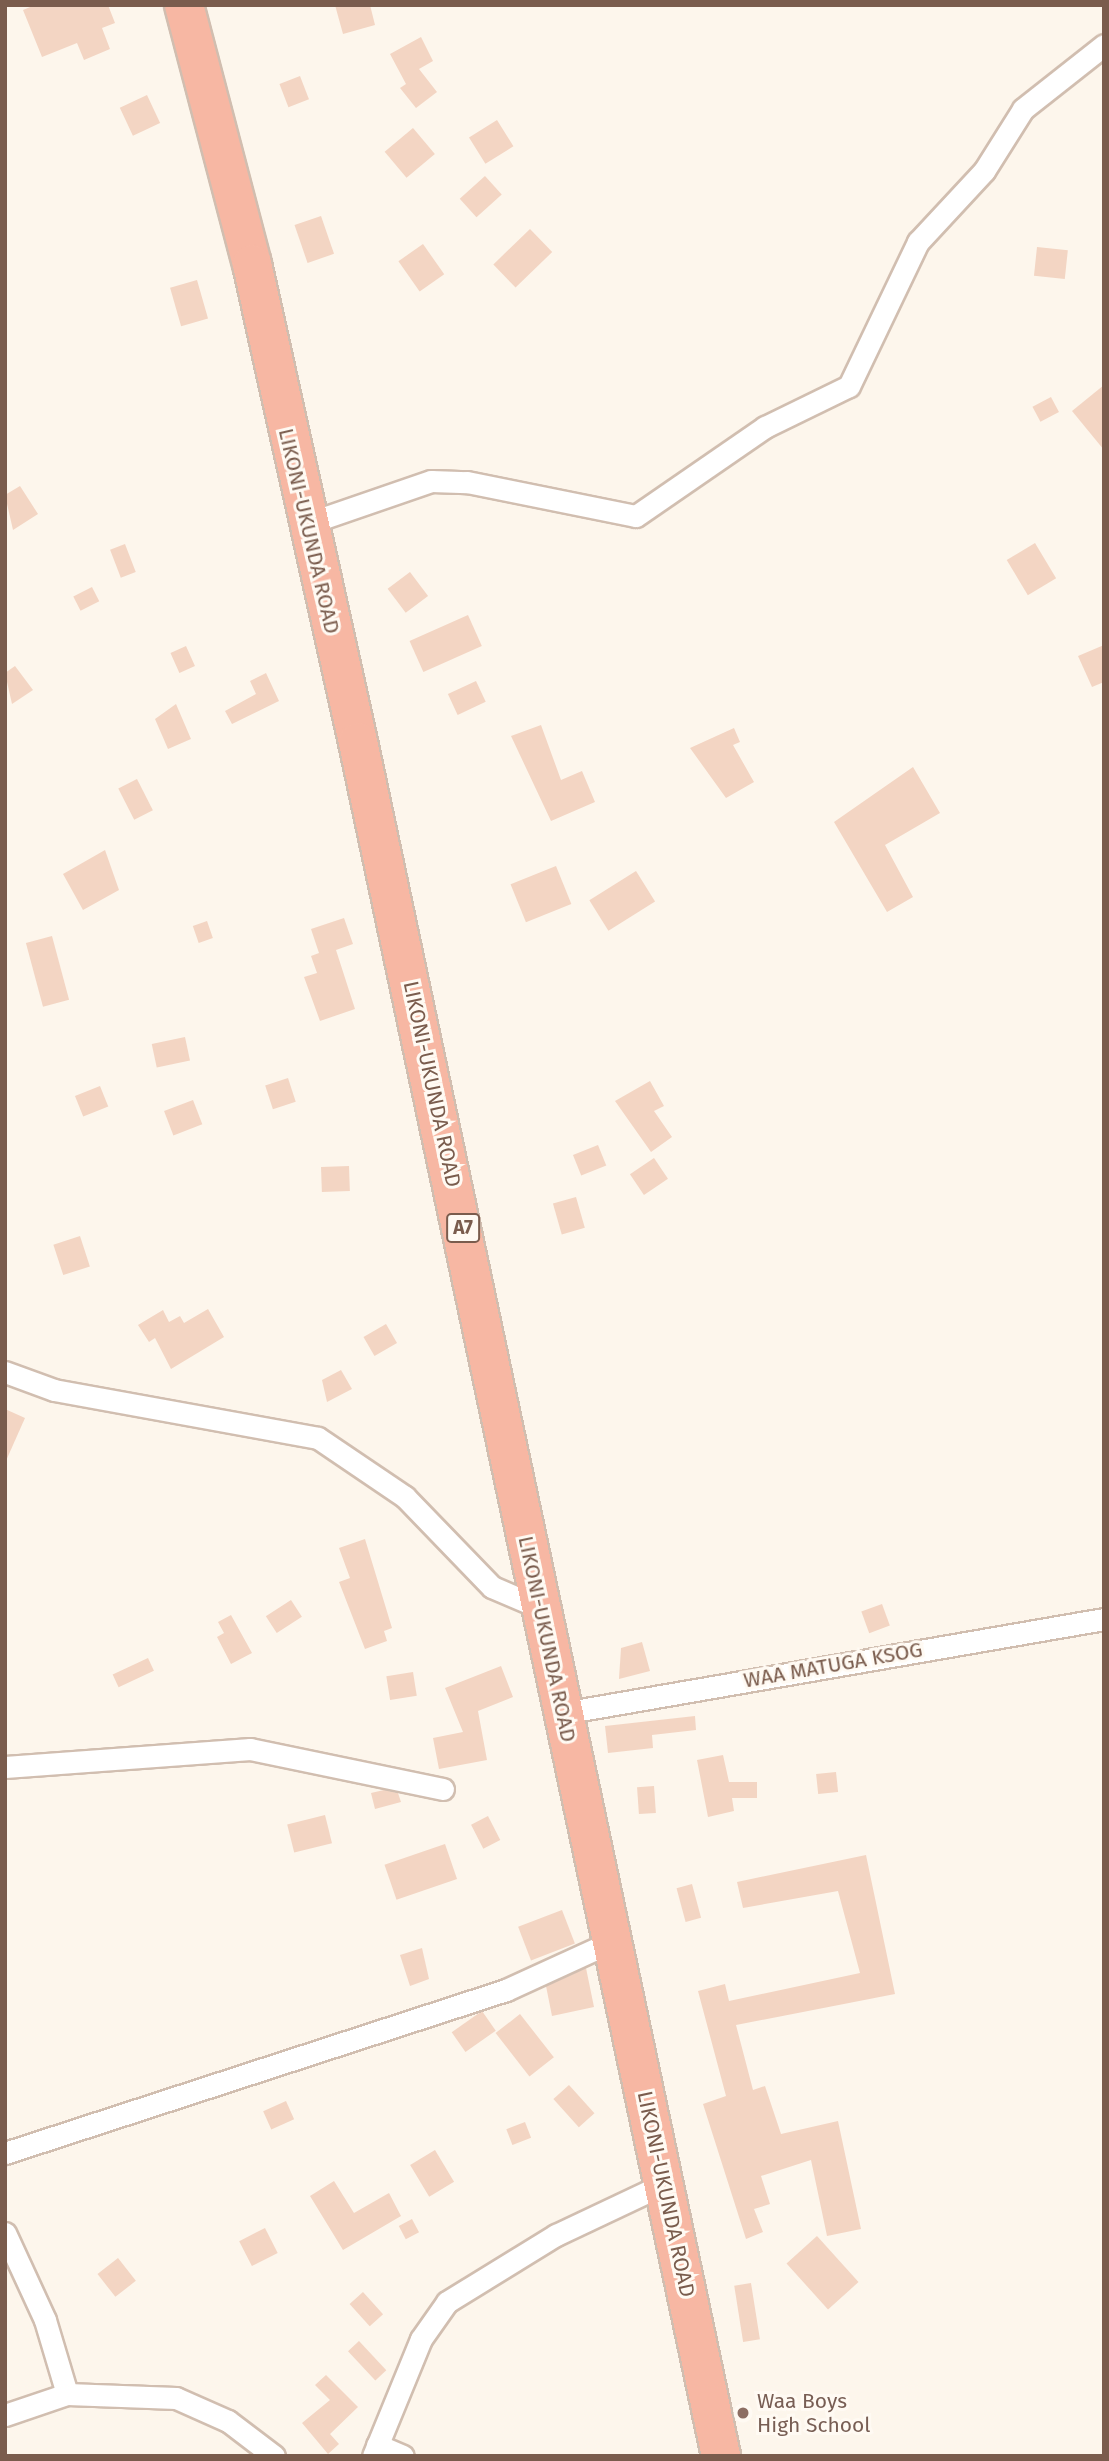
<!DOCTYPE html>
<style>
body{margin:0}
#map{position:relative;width:1109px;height:2461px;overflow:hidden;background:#fdf6ec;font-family:"Fira Sans",sans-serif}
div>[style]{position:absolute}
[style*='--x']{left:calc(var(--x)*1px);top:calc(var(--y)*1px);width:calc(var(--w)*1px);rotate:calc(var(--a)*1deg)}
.building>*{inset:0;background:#f3d5c3;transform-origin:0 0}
.roads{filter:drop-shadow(2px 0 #d1beb0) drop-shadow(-2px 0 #d1beb0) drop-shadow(0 2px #d1beb0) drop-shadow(0 -2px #d1beb0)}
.street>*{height:21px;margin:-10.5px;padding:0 10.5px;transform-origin:10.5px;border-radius:10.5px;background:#fff}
.highway>*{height:38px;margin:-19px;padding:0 19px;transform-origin:19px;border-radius:19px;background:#f7b7a3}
.dots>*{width:19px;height:19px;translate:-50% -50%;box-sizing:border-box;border:4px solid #fffaf3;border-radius:50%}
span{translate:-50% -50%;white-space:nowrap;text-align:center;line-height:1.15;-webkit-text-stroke:6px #fffaf3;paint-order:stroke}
.shield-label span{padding:2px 5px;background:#fffaf3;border:2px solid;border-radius:5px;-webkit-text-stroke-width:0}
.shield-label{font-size:19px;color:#7a5c4d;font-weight:700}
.street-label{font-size:21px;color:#7a5c4d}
.education-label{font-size:21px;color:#785e54}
.left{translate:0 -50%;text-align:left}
.frame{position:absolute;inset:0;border:7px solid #7a5c4d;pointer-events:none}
</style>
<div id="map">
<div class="building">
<i style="clip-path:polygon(35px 5px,108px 5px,115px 23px,102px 28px,110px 49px,84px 60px,77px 43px,42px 57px,23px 10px)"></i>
<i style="clip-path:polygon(335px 5px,370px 5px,375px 25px,343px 34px)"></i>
<i style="clip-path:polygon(421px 37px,433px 61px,419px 69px,437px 92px,416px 108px,400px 88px,406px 84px,390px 54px)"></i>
<i style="left:300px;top:76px;width:25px;height:22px;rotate:69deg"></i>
<i style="left:147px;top:95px;width:31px;height:30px;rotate:65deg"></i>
<i style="left:497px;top:120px;width:31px;height:33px;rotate:58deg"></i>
<i style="left:413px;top:128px;width:34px;height:37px;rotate:50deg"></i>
<i style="left:485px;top:176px;width:25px;height:34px;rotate:48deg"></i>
<i style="left:321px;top:216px;width:40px;height:28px;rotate:71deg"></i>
<i style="left:530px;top:229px;width:32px;height:51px;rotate:46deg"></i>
<i style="left:423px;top:244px;width:37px;height:30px;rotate:55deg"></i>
<i style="left:1037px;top:247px;width:31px;height:29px;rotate:6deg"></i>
<i style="left:197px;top:280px;width:40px;height:28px;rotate:74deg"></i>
<i style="clip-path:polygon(1104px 385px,1104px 450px,1072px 411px)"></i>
<i style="left:1051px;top:397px;width:17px;height:21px;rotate:62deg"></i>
<i style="clip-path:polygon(20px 486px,38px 514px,13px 530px,5px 495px)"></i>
<i style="left:1035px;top:543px;width:41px;height:33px;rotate:59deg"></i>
<i style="left:125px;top:544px;width:30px;height:16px;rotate:69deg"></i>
<i style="left:410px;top:572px;width:30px;height:28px;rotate:53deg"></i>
<i style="left:92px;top:587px;width:16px;height:21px;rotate:63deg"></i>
<i style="left:468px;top:615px;width:34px;height:64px;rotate:66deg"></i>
<i style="clip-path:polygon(1104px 645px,1104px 682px,1092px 687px,1078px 656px)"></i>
<i style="left:186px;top:646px;width:22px;height:17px;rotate:66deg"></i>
<i style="clip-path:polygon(15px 666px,33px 690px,12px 704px,5px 673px)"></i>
<i style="clip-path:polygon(266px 673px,279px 701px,232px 724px,225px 711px,256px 694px,250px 681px)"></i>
<i style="left:476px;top:681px;width:23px;height:31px;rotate:65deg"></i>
<i style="clip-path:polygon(176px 704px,191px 739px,168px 749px,155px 719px)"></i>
<i style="clip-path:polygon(541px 725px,561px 780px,582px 771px,595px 802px,551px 821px,511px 736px)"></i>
<i style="clip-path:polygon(734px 728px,740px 742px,733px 745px,754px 782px,726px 798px,690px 748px)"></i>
<i style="clip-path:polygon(913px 767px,940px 813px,885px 845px,913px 897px,887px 912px,834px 822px)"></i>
<i style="left:137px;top:779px;width:35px;height:21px;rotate:63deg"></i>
<i style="clip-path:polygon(105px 850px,119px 890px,83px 910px,63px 874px)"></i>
<i style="left:556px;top:866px;width:41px;height:49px;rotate:68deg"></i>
<i style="left:636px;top:871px;width:36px;height:55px;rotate:58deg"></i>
<i style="clip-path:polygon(344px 918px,353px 944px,336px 950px,355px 1009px,320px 1021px,304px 977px,317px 973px,311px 956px,319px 953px,311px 929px)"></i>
<i style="left:207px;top:921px;width:18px;height:15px;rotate:71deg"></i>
<i style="left:52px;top:936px;width:66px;height:27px;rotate:75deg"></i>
<i style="left:185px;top:1037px;width:24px;height:34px;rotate:78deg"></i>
<i style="left:288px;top:1078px;width:25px;height:24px;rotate:72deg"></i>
<i style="clip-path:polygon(650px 1081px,664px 1106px,654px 1111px,672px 1137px,651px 1152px,615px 1101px)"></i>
<i style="left:100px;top:1086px;width:22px;height:27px;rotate:68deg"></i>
<i style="left:193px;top:1100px;width:26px;height:31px;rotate:69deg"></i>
<i style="left:598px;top:1145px;width:22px;height:27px;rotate:68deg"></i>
<i style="left:654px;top:1158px;width:25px;height:29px;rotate:56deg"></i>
<i style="left:349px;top:1166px;width:25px;height:28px;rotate:88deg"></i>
<i style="left:576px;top:1197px;width:32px;height:24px;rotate:74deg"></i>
<i style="left:80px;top:1236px;width:32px;height:28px;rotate:72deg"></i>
<i style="clip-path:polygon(208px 1309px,224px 1337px,171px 1369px,155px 1338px,149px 1342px,138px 1325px,163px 1310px,169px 1322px,180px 1316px,184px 1323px)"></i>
<i style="left:386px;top:1324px;width:22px;height:26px;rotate:60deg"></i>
<i style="clip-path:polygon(341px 1370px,352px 1389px,327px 1402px,322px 1380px)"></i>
<i style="clip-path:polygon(5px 1409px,25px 1418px,5px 1463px)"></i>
<i style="clip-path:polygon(365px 1539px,392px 1628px,384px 1631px,387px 1641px,365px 1649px,339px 1582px,350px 1578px,339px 1548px)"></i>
<i style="left:291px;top:1600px;width:20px;height:30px;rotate:57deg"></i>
<i style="left:882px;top:1604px;width:23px;height:22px;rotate:70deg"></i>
<i style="clip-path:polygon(231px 1615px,252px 1653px,231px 1664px,217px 1637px,224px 1633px,218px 1622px)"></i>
<i style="clip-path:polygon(642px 1642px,650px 1671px,619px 1679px,621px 1648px)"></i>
<i style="left:148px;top:1658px;width:14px;height:39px;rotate:65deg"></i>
<i style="clip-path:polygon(501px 1666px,513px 1697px,478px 1711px,487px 1760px,439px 1769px,433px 1738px,463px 1732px,445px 1688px)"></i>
<i style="left:413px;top:1672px;width:24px;height:27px;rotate:81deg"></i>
<i style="clip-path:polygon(695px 1716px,696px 1730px,652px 1735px,653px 1748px,608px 1753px,605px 1726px)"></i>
<i style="clip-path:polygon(723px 1755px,729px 1782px,757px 1782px,757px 1798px,732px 1798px,734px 1811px,708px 1817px,697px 1760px)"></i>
<i style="left:836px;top:1772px;width:20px;height:20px;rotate:84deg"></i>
<i style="left:654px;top:1786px;width:27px;height:17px;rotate:86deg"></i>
<i style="clip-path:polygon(384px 1790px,398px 1793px,401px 1802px,375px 1809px,371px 1793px)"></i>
<i style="left:325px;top:1815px;width:29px;height:39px;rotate:76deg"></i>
<i style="left:488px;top:1816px;width:27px;height:19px;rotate:63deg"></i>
<i style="left:445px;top:1844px;width:37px;height:64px;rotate:71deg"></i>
<i style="clip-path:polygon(866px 1855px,895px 1994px,736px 2025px,753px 2090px,765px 2086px,781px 2134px,838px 2121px,861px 2229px,827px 2236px,811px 2160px,761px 2176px,770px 2204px,754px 2209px,763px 2232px,746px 2239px,703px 2104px,726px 2096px,698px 1991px,725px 1984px,729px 2001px,860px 1973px,838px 1891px,743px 1908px,737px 1882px)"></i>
<i style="left:692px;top:1884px;width:35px;height:16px;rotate:75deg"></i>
<i style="left:562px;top:1910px;width:36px;height:47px;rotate:69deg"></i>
<i style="clip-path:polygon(422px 1948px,429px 1979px,410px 1986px,400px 1955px)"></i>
<i style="clip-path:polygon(586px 1968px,594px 2007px,552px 2016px,546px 1986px)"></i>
<i style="left:482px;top:2011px;width:24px;height:37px;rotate:55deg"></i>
<i style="left:520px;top:2014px;width:55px;height:31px;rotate:52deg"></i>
<i style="left:569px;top:2085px;width:38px;height:21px;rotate:48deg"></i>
<i style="left:286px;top:2101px;width:20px;height:25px;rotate:66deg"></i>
<i style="left:525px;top:2122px;width:17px;height:20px;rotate:69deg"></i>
<i style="left:435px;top:2150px;width:37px;height:29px;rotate:59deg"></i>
<i style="clip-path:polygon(334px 2181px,354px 2213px,389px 2193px,401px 2216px,343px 2250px,310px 2196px)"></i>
<i style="left:412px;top:2219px;width:15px;height:15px;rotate:62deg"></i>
<i style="left:265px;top:2228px;width:28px;height:29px;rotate:63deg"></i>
<i style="left:817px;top:2236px;width:62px;height:41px;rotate:48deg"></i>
<i style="left:118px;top:2258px;width:29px;height:26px;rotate:52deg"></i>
<i style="left:751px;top:2283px;width:57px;height:17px;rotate:81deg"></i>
<i style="left:363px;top:2292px;width:30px;height:18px;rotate:48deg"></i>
<i style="left:359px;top:2341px;width:40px;height:15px;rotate:47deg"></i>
<i style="clip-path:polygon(326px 2375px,358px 2407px,330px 2434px,339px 2444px,328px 2454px,302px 2423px,330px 2400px,315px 2385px)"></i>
</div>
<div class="roads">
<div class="street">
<i style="--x:309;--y:523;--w:129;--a:-19"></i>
<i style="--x:431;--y:481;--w:36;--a:2"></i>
<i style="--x:467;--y:482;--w:172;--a:11.4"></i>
<i style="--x:636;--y:516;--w:157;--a:-34.6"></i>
<i style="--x:765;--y:427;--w:93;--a:-26"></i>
<i style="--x:849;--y:386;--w:160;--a:-64.4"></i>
<i style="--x:918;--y:242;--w:97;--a:-47.1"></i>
<i style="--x:984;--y:171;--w:73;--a:-57.8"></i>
<i style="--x:1023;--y:109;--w:103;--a:-38.3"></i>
<i style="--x:5;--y:1372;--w:52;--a:20.2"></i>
<i style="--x:54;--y:1390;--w:268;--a:10.3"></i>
<i style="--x:318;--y:1438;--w:105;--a:34.1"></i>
<i style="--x:405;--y:1497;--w:125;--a:46"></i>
<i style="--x:492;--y:1587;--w:53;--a:23.2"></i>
<i style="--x:563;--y:1713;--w:549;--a:-9.86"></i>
<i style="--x:5;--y:1767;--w:246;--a:-4.2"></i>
<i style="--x:250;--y:1749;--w:197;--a:11.7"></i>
<i style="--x:5;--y:2153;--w:527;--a:-18.02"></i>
<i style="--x:506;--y:1990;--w:118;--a:-24.6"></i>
<i style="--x:5;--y:2233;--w:96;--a:65.3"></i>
<i style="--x:45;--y:2320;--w:77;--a:73.4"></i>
<i style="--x:67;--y:2394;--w:109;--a:2.1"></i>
<i style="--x:176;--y:2398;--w:57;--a:23.9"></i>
<i style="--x:228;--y:2421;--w:58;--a:37.3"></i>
<i style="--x:5;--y:2415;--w:65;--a:-18.7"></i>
<i style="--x:377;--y:2445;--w:28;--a:23"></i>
<i style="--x:373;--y:2456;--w:126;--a:-67.7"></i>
<i style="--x:421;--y:2339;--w:45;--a:-54.9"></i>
<i style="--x:447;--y:2302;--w:128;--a:-31.6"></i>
<i style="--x:556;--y:2235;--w:117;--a:-25.3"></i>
</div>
<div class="highway">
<i style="--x:184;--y:5;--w:268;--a:75.3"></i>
<i style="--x:252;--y:264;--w:490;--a:77.5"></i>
<i style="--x:358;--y:742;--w:1752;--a:78.04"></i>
</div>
</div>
<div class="dots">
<i style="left:743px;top:2413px;background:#8d6e63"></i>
</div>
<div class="shield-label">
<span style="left:463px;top:1228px">A7</span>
</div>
<div class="street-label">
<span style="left:309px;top:531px;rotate:77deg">LIKONI-UKUNDA ROAD</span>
<span style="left:432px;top:1084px;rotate:78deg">LIKONI-UKUNDA ROAD</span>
<span style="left:547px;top:1639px;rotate:78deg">LIKONI-UKUNDA ROAD</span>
<span style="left:833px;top:1665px;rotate:-10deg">WAA MATUGA KSOG</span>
<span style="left:666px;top:2194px;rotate:78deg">LIKONI-UKUNDA ROAD</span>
</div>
<div class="education-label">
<span class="left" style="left:757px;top:2413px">Waa Boys<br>High School</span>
</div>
<div class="frame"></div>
</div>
